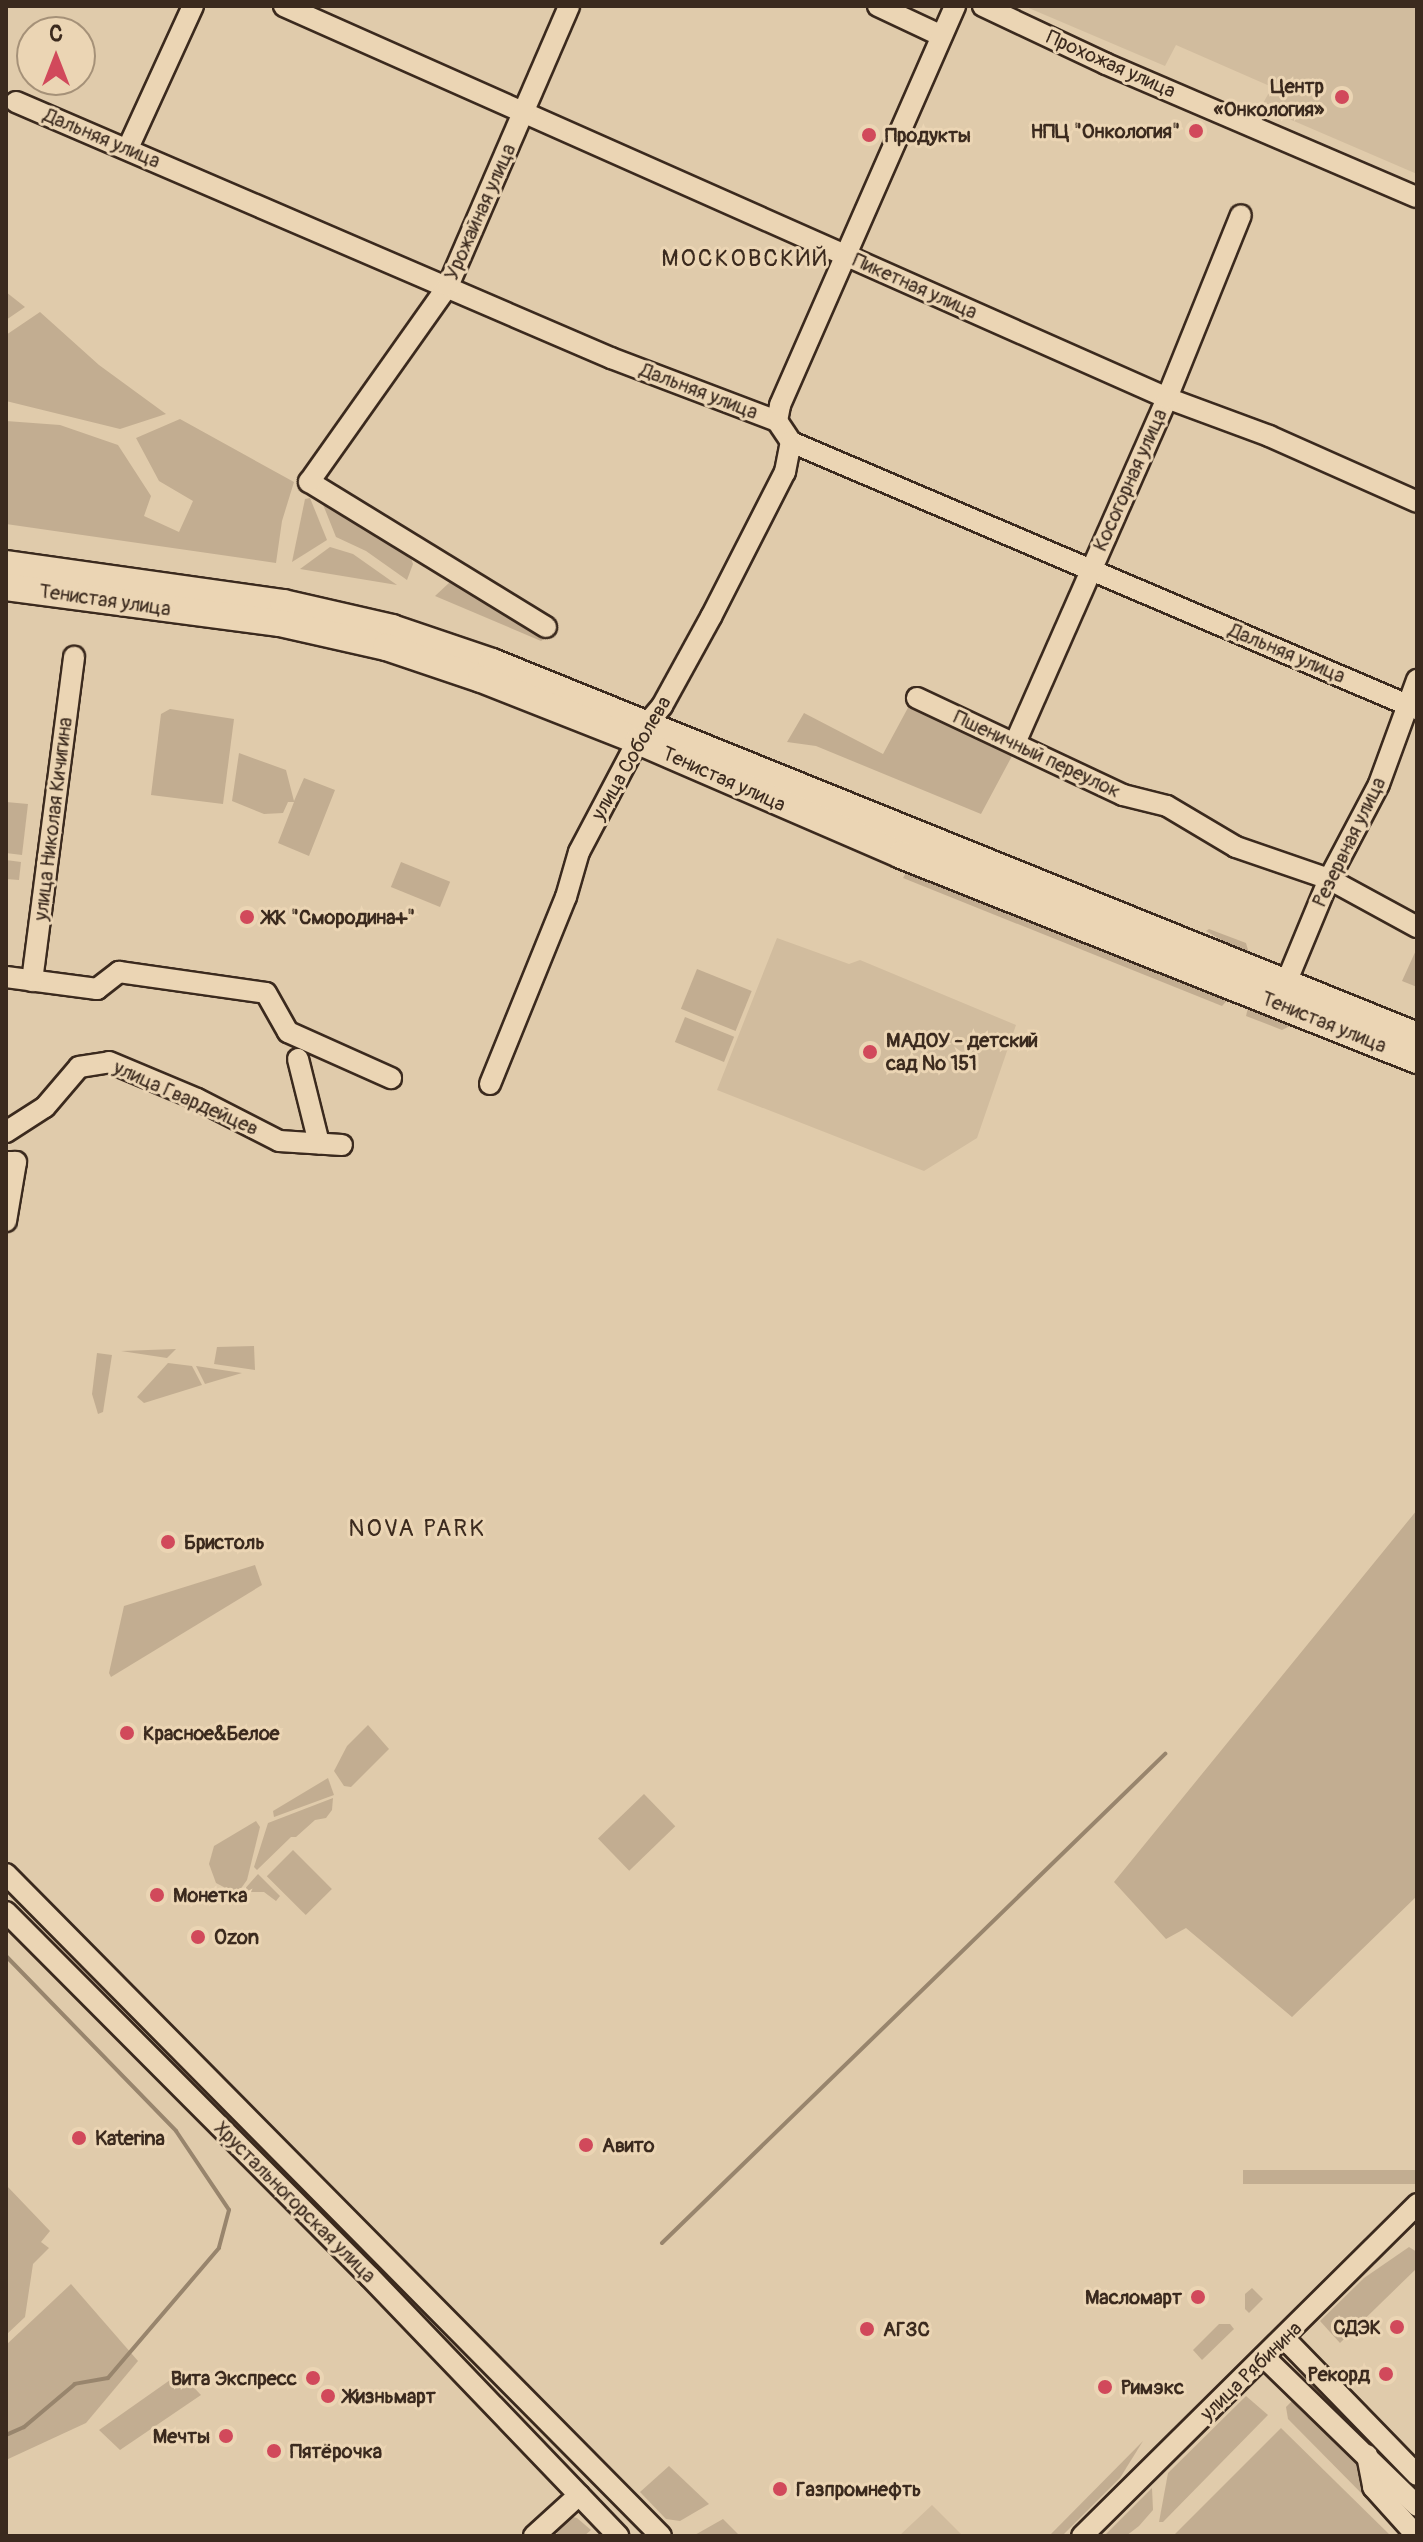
<!DOCTYPE html>
<meta charset="utf-8">
<style>
body{margin:0}
#map{position:relative;width:1423px;height:2542px;overflow:hidden;background:#e0cbab;font-family:Pangolin,sans-serif}
div>[style]{position:absolute}
[style*='--x']{left:calc(var(--x)*1px);top:calc(var(--y)*1px);width:calc(var(--w)*1px);rotate:calc(var(--a)*1deg)}
.built>*{inset:0;background:#d1bc9e}
.green>*{inset:0;background:#c2ad91;transform-origin:0 0}
.stream>*{height:4px;margin:-2px;padding:0 2px;transform-origin:2px;border-radius:2px;background:#98856d}
.roads{filter:drop-shadow(2px 0 #3b2a1e) drop-shadow(-2px 0 #3b2a1e) drop-shadow(0 2px #3b2a1e) drop-shadow(0 -2px #3b2a1e)}
.minor>*{height:20px;margin:-10px;padding:0 10px;transform-origin:10px;border-radius:10px;background:#ebd5b4}
.major>*{height:26px;margin:-13px;padding:0 13px;transform-origin:13px;border-radius:13px;background:#ebd5b4}
.dots>*{width:22px;height:22px;translate:-50% -50%;box-sizing:border-box;border:4px solid #ebd5b4;border-radius:50%}
span{translate:-50% -50%;white-space:nowrap;text-align:center;line-height:1.15;-webkit-text-stroke:6px #ebd5b4;paint-order:stroke}
.street-label{font-size:20px;color:#3b2a1e}
.poi-label{font-size:20px;color:#3b2a1e;font-weight:700}
.right{translate:-100% -50%;text-align:right}
.left{translate:0 -50%;text-align:left}
.quarter-label{font-size:24px;color:#3b2a1e;letter-spacing:2px}
.frame{position:absolute;inset:0;border:8px solid #3b2a1e;pointer-events:none}
.north{position:absolute;left:16px;top:16px;width:80px;height:80px;box-sizing:border-box;background:#ebd5b4;border:2px solid #a59178;border-radius:50%;rotate:0deg;font-size:22px;font-weight:700;line-height:32px;text-align:center;color:#3b2a1e}
.north::after{content:'';display:block;margin:auto;width:28px;height:36px;background:#d1495b;clip-path:polygon(50% 0,100% 100%,50% 72%,0 100%)}
</style>
<div id="map">
<div class="built">
<i style="clip-path:polygon(1024px 6px,1417px 6px,1417px 174px,1261px 107px,1272px 87px,1176px 45px,1165px 66px)"></i>
<i style="clip-path:polygon(777px 938px,849px 964px,860px 960px,1016px 1025px,977px 1138px,924px 1171px,717px 1090px)"></i>
<i style="clip-path:polygon(932px 2505px,963px 2536px,899px 2536px)"></i>
</div>
<div class="green">
<i style="clip-path:polygon(6px 292px,25px 307px,6px 320px)"></i>
<i style="clip-path:polygon(40px 312px,99px 365px,166px 414px,120px 429px,6px 401px,6px 335px)"></i>
<i style="clip-path:polygon(180px 419px,294px 482px,282px 521px,276px 563px,6px 524px,6px 421px,60px 425px,118px 445px,151px 496px,144px 516px,179px 532px,193px 501px,159px 481px,136px 438px)"></i>
<i style="clip-path:polygon(310px 498px,327px 540px,292px 562px,305px 499px)"></i>
<i style="clip-path:polygon(322px 502px,409px 552px,413px 564px,407px 580px,366px 551px,336px 537px)"></i>
<i style="clip-path:polygon(330px 547px,353px 554px,397px 585px,300px 569px)"></i>
<i style="clip-path:polygon(450px 582px,457px 583px,547px 637px,541px 641px,435px 596px)"></i>
<i style="clip-path:polygon(910px 704px,1012px 756px,981px 814px,816px 746px,787px 742px,804px 713px,883px 754px)"></i>
<i style="clip-path:polygon(170px 709px,234px 719px,223px 804px,151px 795px,161px 714px)"></i>
<i style="clip-path:polygon(239px 753px,286px 770px,294px 801px,304px 778px,335px 790px,309px 856px,278px 843px,294px 802px,288px 802px,283px 813px,264px 814px,232px 801px)"></i>
<i style="clip-path:polygon(6px 802px,28px 804px,22px 855px,6px 853px)"></i>
<i style="clip-path:polygon(6px 860px,21px 862px,19px 880px,6px 879px)"></i>
<i style="left:401px;top:862px;width:53px;height:27px;rotate:22deg"></i>
<i style="clip-path:polygon(907px 871px,1234px 993px,1222px 1006px,903px 878px)"></i>
<i style="clip-path:polygon(1209px 929px,1246px 943px,1250px 957px,1206px 931px)"></i>
<i style="clip-path:polygon(1417px 948px,1417px 987px,1402px 981px)"></i>
<i style="left:697px;top:969px;width:59px;height:43px;rotate:22deg"></i>
<i style="clip-path:polygon(1250px 999px,1293px 1016px,1290px 1026px,1282px 1030px,1246px 1016px)"></i>
<i style="left:685px;top:1017px;width:53px;height:27px;rotate:22deg"></i>
<i style="clip-path:polygon(254px 1346px,255px 1370px,214px 1364px,217px 1347px)"></i>
<i style="clip-path:polygon(176px 1349px,167px 1358px,121px 1351px)"></i>
<i style="clip-path:polygon(97px 1353px,112px 1355px,103px 1412px,98px 1414px,92px 1394px)"></i>
<i style="clip-path:polygon(168px 1363px,192px 1366px,202px 1385px,144px 1403px,137px 1397px)"></i>
<i style="clip-path:polygon(196px 1366px,242px 1373px,205px 1384px)"></i>
<i style="clip-path:polygon(1417px 1510px,1417px 1896px,1292px 2017px,1186px 1928px,1166px 1939px,1114px 1882px)"></i>
<i style="clip-path:polygon(255px 1565px,262px 1585px,111px 1677px,109px 1673px,124px 1606px)"></i>
<i style="clip-path:polygon(368px 1725px,389px 1749px,351px 1787px,344px 1786px,334px 1771px,347px 1746px)"></i>
<i style="clip-path:polygon(328px 1778px,334px 1795px,274px 1817px,273px 1811px)"></i>
<i style="left:644px;top:1794px;width:45px;height:64px;rotate:46deg"></i>
<i style="clip-path:polygon(333px 1798px,332px 1810px,326px 1818px,315px 1820px,296px 1837px,291px 1837px,257px 1870px,254px 1867px,268px 1823px)"></i>
<i style="clip-path:polygon(256px 1821px,260px 1827px,247px 1880px,237px 1894px,216px 1883px,209px 1864px,214px 1846px)"></i>
<i style="left:293px;top:1850px;width:55px;height:37px;rotate:45deg"></i>
<i style="clip-path:polygon(258px 1874px,280px 1896px,276px 1901px,264px 1892px,242px 1892px)"></i>
<i style="left:1417px;top:2170px;width:14px;height:174px;rotate:90deg"></i>
<i style="clip-path:polygon(6px 2185px,50px 2231px,41px 2242px,49px 2248px,33px 2264px,25px 2317px,6px 2335px)"></i>
<i style="clip-path:polygon(1409px 2247px,1417px 2252px,1417px 2268px,1340px 2343px,1320px 2321px,1364px 2278px)"></i>
<i style="clip-path:polygon(71px 2284px,138px 2361px,86px 2423px,6px 2460px,6px 2345px)"></i>
<i style="clip-path:polygon(1252px 2288px,1263px 2299px,1249px 2313px,1245px 2309px,1245px 2294px)"></i>
<i style="clip-path:polygon(1219px 2324px,1230px 2324px,1234px 2329px,1202px 2360px,1193px 2350px)"></i>
<i style="clip-path:polygon(180px 2373px,201px 2395px,120px 2450px,99px 2430px)"></i>
<i style="clip-path:polygon(1246px 2396px,1268px 2415px,1163px 2522px,1159px 2522px,1168px 2473px)"></i>
<i style="clip-path:polygon(1295px 2398px,1357px 2460px,1372px 2504px,1288px 2419px,1286px 2407px)"></i>
<i style="clip-path:polygon(1281px 2428px,1391px 2536px,1173px 2536px)"></i>
<i style="clip-path:polygon(1143px 2441px,1120px 2478px,1062px 2536px,1049px 2536px)"></i>
<i style="clip-path:polygon(669px 2466px,709px 2504px,680px 2521px,666px 2519px,640px 2492px)"></i>
<i style="clip-path:polygon(1152px 2488px,1153px 2510px,1139px 2526px,1126px 2536px,1104px 2536px)"></i>
<i style="clip-path:polygon(569px 2516px,577px 2518px,591px 2530px,584px 2536px,559px 2536px,551px 2526px)"></i>
<i style="clip-path:polygon(723px 2519px,740px 2536px,693px 2536px)"></i>
</div>
<div class="stream">
<i style="--x:6;--y:1956;--w:244;--a:45.8"></i>
<i style="--x:176;--y:2131;--w:95;--a:56.1"></i>
<i style="--x:229;--y:2210;--w:39;--a:105"></i>
<i style="--x:219;--y:2248;--w:171;--a:130.5"></i>
<i style="--x:108;--y:2378;--w:34;--a:170"></i>
<i style="--x:75;--y:2384;--w:67;--a:139.9"></i>
<i style="--x:24;--y:2427;--w:20;--a:156"></i>
<i style="--x:662;--y:2243;--w:702;--a:-44.19"></i>
</div>
<div class="roads">
<div class="minor">
<i style="--x:284;--y:6;--w:966;--a:23.94"></i>
<i style="--x:1167;--y:398;--w:109;--a:20.4"></i>
<i style="--x:1269;--y:436;--w:162;--a:24"></i>
<i style="--x:878;--y:6;--w:68;--a:25.1"></i>
<i style="--x:983;--y:6;--w:136;--a:25.2"></i>
<i style="--x:1106;--y:64;--w:338;--a:23.2"></i>
<i style="--x:16;--y:102;--w:648;--a:23.28"></i>
<i style="--x:611;--y:358;--w:178;--a:20.8"></i>
<i style="--x:777;--y:421;--w:25;--a:56"></i>
<i style="--x:791;--y:442;--w:681;--a:23.1"></i>
<i style="--x:128;--y:148;--w:156;--a:-65.4"></i>
<i style="--x:777;--y:421;--w:16;--a:-79"></i>
<i style="--x:780;--y:405;--w:436;--a:-66.3"></i>
<i style="--x:546;--y:627;--w:278;--a:-148.5"></i>
<i style="--x:309;--y:482;--w:240;--a:-54.7"></i>
<i style="--x:448;--y:286;--w:305;--a:-66.6"></i>
<i style="--x:917;--y:698;--w:228;--a:25.2"></i>
<i style="--x:1123;--y:795;--w:45;--a:14"></i>
<i style="--x:1167;--y:806;--w:80;--a:30.7"></i>
<i style="--x:1236;--y:847;--w:98;--a:19"></i>
<i style="--x:1329;--y:879;--w:100;--a:28.6"></i>
<i style="--x:1015;--y:743;--w:377;--a:-66.2"></i>
<i style="--x:1167;--y:398;--w:197;--a:-68"></i>
<i style="--x:6;--y:977;--w:92;--a:7.5"></i>
<i style="--x:97;--y:989;--w:28;--a:-38"></i>
<i style="--x:119;--y:972;--w:148;--a:8.1"></i>
<i style="--x:266;--y:993;--w:45;--a:60.6"></i>
<i style="--x:288;--y:1032;--w:113;--a:24.1"></i>
<i style="--x:32;--y:981;--w:327;--a:-82.6"></i>
<i style="--x:1281;--y:995;--w:126;--a:-67.5"></i>
<i style="--x:1329;--y:879;--w:107;--a:-62.2"></i>
<i style="--x:1379;--y:784;--w:111;--a:-69.9"></i>
<i style="--x:298;--y:1059;--w:87;--a:76"></i>
<i style="--x:490;--y:1084;--w:202;--a:-67.9"></i>
<i style="--x:566;--y:897;--w:47;--a:-73.9"></i>
<i style="--x:579;--y:852;--w:144;--a:-62.2"></i>
<i style="--x:646;--y:725;--w:25;--a:-50"></i>
<i style="--x:662;--y:706;--w:102;--a:-61.2"></i>
<i style="--x:711;--y:617;--w:163;--a:-63"></i>
<i style="--x:785;--y:472;--w:31;--a:-79"></i>
<i style="--x:6;--y:1132;--w:46;--a:-32.7"></i>
<i style="--x:45;--y:1107;--w:52;--a:-49.6"></i>
<i style="--x:79;--y:1067;--w:30;--a:-9"></i>
<i style="--x:109;--y:1062;--w:95;--a:22.8"></i>
<i style="--x:197;--y:1099;--w:92;--a:27.1"></i>
<i style="--x:279;--y:1141;--w:63;--a:3.6"></i>
<i style="--x:6;--y:1162;--w:10;--a:0"></i>
<i style="--x:16;--y:1162;--w:60;--a:99.6"></i>
<i style="--x:6;--y:1874;--w:931;--a:45.3"></i>
<i style="--x:6;--y:1912;--w:515;--a:45.08"></i>
<i style="--x:370;--y:2277;--w:359;--a:46.2"></i>
<i style="--x:1284;--y:2338;--w:191;--a:45.8"></i>
<i style="--x:1264;--y:2357;--w:214;--a:44.2"></i>
<i style="--x:1367;--y:2455;--w:33;--a:79"></i>
<i style="--x:1373;--y:2487;--w:66;--a:48.1"></i>
<i style="--x:534;--y:2536;--w:61;--a:-42.3"></i>
<i style="--x:1082;--y:2536;--w:472;--a:-44.7"></i>
</div>
<div class="major">
<i style="--x:6;--y:564;--w:280;--a:8"></i>
<i style="--x:283;--y:603;--w:112;--a:12.9"></i>
<i style="--x:392;--y:628;--w:106;--a:18.8"></i>
<i style="--x:492;--y:662;--w:998;--a:22.01"></i>
<i style="--x:6;--y:587;--w:276;--a:7.5"></i>
<i style="--x:280;--y:623;--w:109;--a:12.8"></i>
<i style="--x:386;--y:647;--w:100;--a:18.6"></i>
<i style="--x:481;--y:679;--w:169;--a:21.5"></i>
<i style="--x:638;--y:741;--w:287;--a:23.4"></i>
<i style="--x:901;--y:855;--w:555;--a:21.67"></i>
</div>
</div>
<div class="dots">
<i style="left:1342px;top:97px;background:#d1495b"></i>
<i style="left:1196px;top:131px;background:#d1495b"></i>
<i style="left:869px;top:135px;background:#d1495b"></i>
<i style="left:247px;top:917px;background:#d1495b"></i>
<i style="left:870px;top:1052px;background:#d1495b"></i>
<i style="left:168px;top:1542px;background:#d1495b"></i>
<i style="left:127px;top:1733px;background:#d1495b"></i>
<i style="left:157px;top:1895px;background:#d1495b"></i>
<i style="left:198px;top:1937px;background:#d1495b"></i>
<i style="left:79px;top:2138px;background:#d1495b"></i>
<i style="left:586px;top:2145px;background:#d1495b"></i>
<i style="left:1198px;top:2297px;background:#d1495b"></i>
<i style="left:1397px;top:2327px;background:#d1495b"></i>
<i style="left:867px;top:2329px;background:#d1495b"></i>
<i style="left:1386px;top:2374px;background:#d1495b"></i>
<i style="left:313px;top:2378px;background:#d1495b"></i>
<i style="left:1105px;top:2387px;background:#d1495b"></i>
<i style="left:328px;top:2396px;background:#d1495b"></i>
<i style="left:226px;top:2436px;background:#d1495b"></i>
<i style="left:274px;top:2451px;background:#d1495b"></i>
<i style="left:780px;top:2489px;background:#d1495b"></i>
</div>
<div class="street-label">
<span style="left:1111px;top:64px;rotate:24deg">Прохожая улица</span>
<span style="left:102px;top:138px;rotate:23deg">Дальняя улица</span>
<span style="left:480px;top:212px;rotate:-66deg">Урожайная улица</span>
<span style="left:915px;top:286px;rotate:24deg">Пикетная улица</span>
<span style="left:699px;top:391px;rotate:21deg">Дальняя улица</span>
<span style="left:1130px;top:480px;rotate:-66deg">Косогорная улица</span>
<span style="left:105px;top:600px;rotate:8deg">Тенистая улица</span>
<span style="left:1287px;top:653px;rotate:23deg">Дальняя улица</span>
<span style="left:1037px;top:754px;rotate:25deg">Пшеничный переулок</span>
<span style="left:631px;top:758px;rotate:-60deg">улица Соболева</span>
<span style="left:724px;top:779px;rotate:24deg">Тенистая улица</span>
<span style="left:53px;top:819px;rotate:-83deg">улица Николая Кичигина</span>
<span style="left:1349px;top:842px;rotate:-64deg">Резервная улица</span>
<span style="left:1324px;top:1022px;rotate:22deg">Тенистая улица</span>
<span style="left:186px;top:1098px;rotate:24deg">улица Гвардейцев</span>
<span style="left:295px;top:2202px;rotate:45deg">Хрустальногорская улица</span>
<span style="left:1251px;top:2371px;rotate:-44deg">улица Рябинина</span>
</div>
<div class="poi-label">
<span class="right" style="left:1324px;top:98px">Центр<br>«Онкология»</span>
<span class="right" style="left:1180px;top:131px">НПЦ "Онкология"</span>
<span class="left" style="left:885px;top:135px">Продукты</span>
<span class="left" style="left:263px;top:917px">ЖК "Смородина+"</span>
<span class="left" style="left:886px;top:1052px">МАДОУ - детский<br>сад № 151</span>
<span class="left" style="left:184px;top:1542px">Бристоль</span>
<span class="left" style="left:143px;top:1733px">Красное&amp;Белое</span>
<span class="left" style="left:173px;top:1895px">Монетка</span>
<span class="left" style="left:214px;top:1937px">Ozon</span>
<span class="left" style="left:95px;top:2138px">Katerina</span>
<span class="left" style="left:602px;top:2145px">Авито</span>
<span class="right" style="left:1182px;top:2297px">Масломарт</span>
<span class="right" style="left:1381px;top:2327px">СДЭК</span>
<span class="left" style="left:883px;top:2329px">АГЗС</span>
<span class="right" style="left:1370px;top:2374px">Рекорд</span>
<span class="right" style="left:297px;top:2378px">Вита Экспресс</span>
<span class="left" style="left:1121px;top:2387px">Римэкс</span>
<span class="left" style="left:344px;top:2396px">Жизньмарт</span>
<span class="right" style="left:210px;top:2436px">Мечты</span>
<span class="left" style="left:290px;top:2451px">Пятёрочка</span>
<span class="left" style="left:796px;top:2489px">Газпромнефть</span>
</div>
<div class="quarter-label">
<span style="left:745px;top:259px">МОСКОВСКИЙ</span>
<span style="left:417px;top:1529px">NOVA PARK</span>
</div>
<div class="frame"></div>
<div class="north">С</div>
</div>
